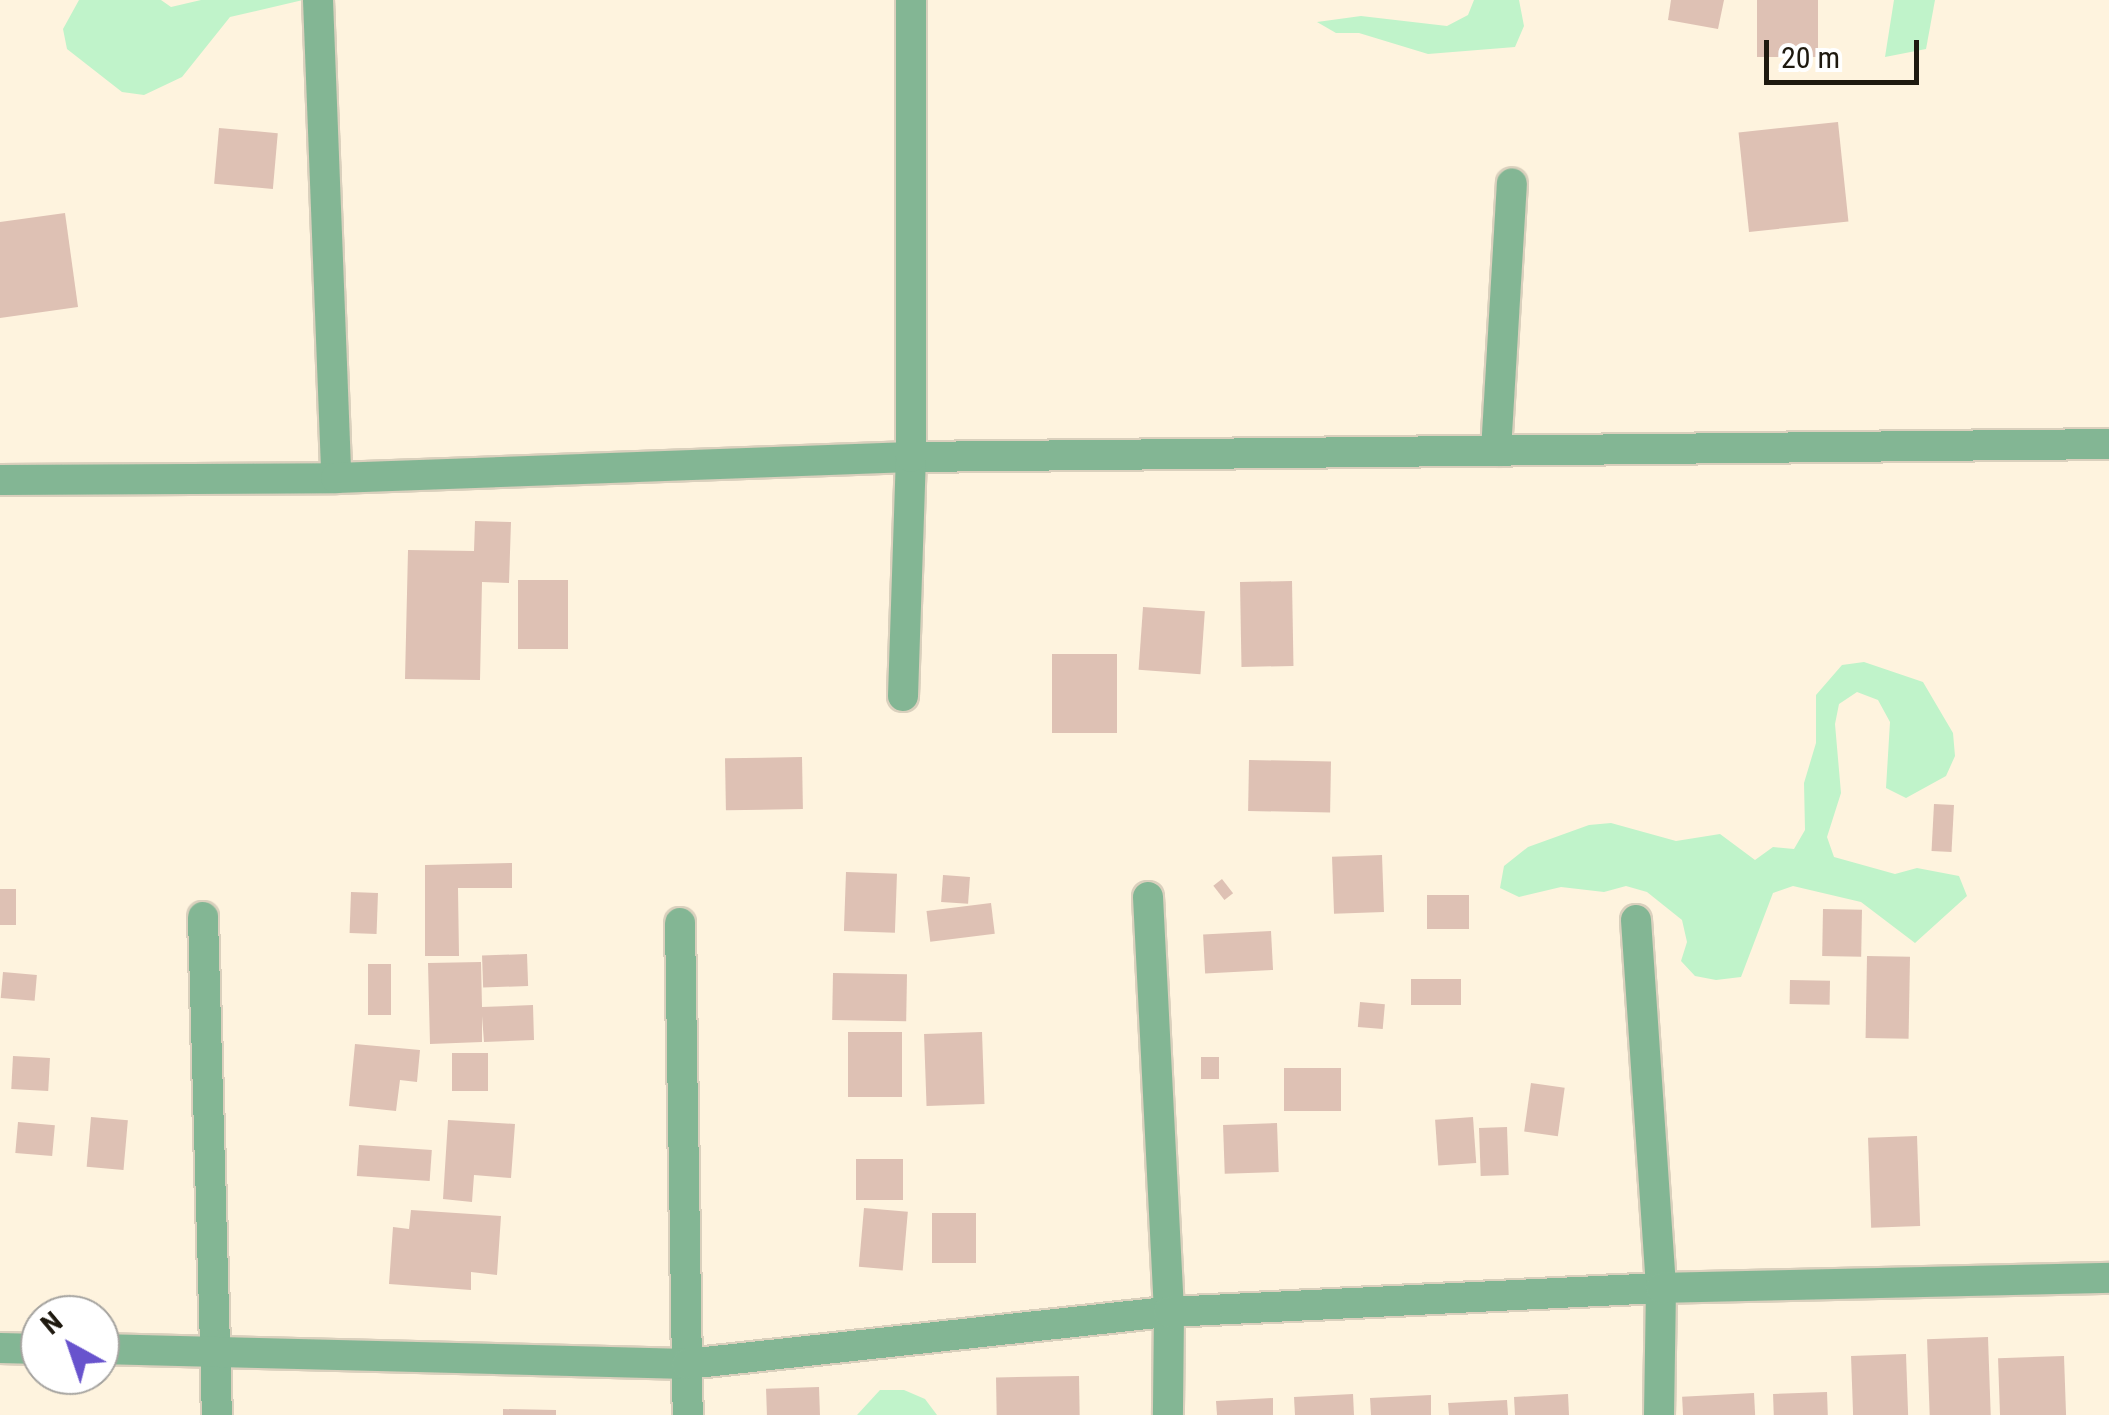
<!DOCTYPE html>
<style>
body{margin:0}
#map{position:relative;width:2109px;height:1415px;overflow:hidden;background:#fef3de;font-family:"Roboto Condensed",sans-serif}
div>[style]{position:absolute}
[style*='--x']{left:calc(var(--x)*1px);top:calc(var(--y)*1px);width:calc(var(--w)*1px);rotate:calc(var(--a)*1deg)}
.green>*{inset:0;background:#c0f3ca}
.building>*{inset:0;background:#dec1b4;transform-origin:0 0}
.roads{filter:drop-shadow(2px 0 #dad0bd) drop-shadow(-2px 0 #dad0bd) drop-shadow(0 2px #dad0bd) drop-shadow(0 -2px #dad0bd)}
.minor>*{height:30px;margin:-15px;padding:0 15px;transform-origin:15px;border-radius:15px;background:#83b694}
span{translate:-50% -50%;white-space:nowrap;text-align:center;line-height:1.15;-webkit-text-stroke:9px #fff;paint-order:stroke}
.north{position:absolute;left:20px;top:1295px;width:100px;height:100px;box-sizing:border-box;background:#fff;border:2px solid #a5a39f;border-radius:50%;rotate:320deg;font-size:28px;font-weight:700;line-height:40px;text-align:center;color:#1e190f}
.north::after{content:'';display:block;margin:auto;width:35px;height:45px;background:#6853cd;clip-path:polygon(50% 0,100% 100%,50% 72%,0 100%)}
.scale{position:absolute;left:1764px;top:40px;width:155px;height:45px;box-sizing:border-box;border:5px solid #1e190f;border-top:0;padding-left:12px;font-size:30px;line-height:35px;white-space:nowrap;color:#1e190f;-webkit-text-stroke:8px #fff;paint-order:stroke}
</style>
<div id="map">
<div class="green">
<i style="clip-path:polygon(79px 0,161px 0,171px 7px,201px 0,303px 0,230px 17px,182px 77px,144px 95px,122px 92px,67px 49px,63px 29px)"></i>
<i style="clip-path:polygon(1474px 0,1519px 0,1524px 26px,1515px 47px,1428px 54px,1359px 33px,1336px 33px,1317px 22px,1361px 16px,1447px 26px,1468px 15px)"></i>
<i style="clip-path:polygon(1894px 0,1935px 0,1926px 49px,1885px 57px)"></i>
<i style="clip-path:polygon(1864px 662px,1923px 682px,1953px 733px,1955px 756px,1946px 776px,1906px 798px,1886px 788px,1890px 722px,1878px 700px,1857px 692px,1839px 704px,1835px 724px,1841px 793px,1827px 837px,1834px 857px,1895px 874px,1917px 868px,1959px 876px,1967px 896px,1915px 943px,1861px 902px,1793px 886px,1773px 893px,1741px 977px,1716px 980px,1695px 976px,1681px 961px,1687px 942px,1682px 920px,1647px 892px,1626px 886px,1604px 892px,1561px 887px,1519px 897px,1500px 888px,1504px 866px,1528px 847px,1589px 825px,1611px 823px,1676px 841px,1720px 834px,1755px 860px,1773px 847px,1794px 849px,1805px 830px,1804px 783px,1816px 743px,1816px 695px,1842px 665px)"></i>
<i style="clip-path:polygon(880px 1390px,904px 1390px,925px 1399px,937px 1415px,857px 1415px)"></i>
</div>
<div class="building">
<i style="clip-path:polygon(1671px 0,1724px 0,1718px 29px,1668px 20px)"></i>
<i style="left:1757px;top:0;width:61px;height:57px"></i>
<i style="left:1838px;top:122px;width:100px;height:100px;rotate:84deg"></i>
<i style="left:219px;top:128px;width:59px;height:56px;rotate:5deg"></i>
<i style="clip-path:polygon(65px 213px,78px 307px,0 318px,0 222px)"></i>
<i style="clip-path:polygon(475px 521px,511px 522px,509px 583px,482px 582px,480px 680px,405px 679px,408px 550px,474px 551px)"></i>
<i style="left:518px;top:580px;width:50px;height:69px"></i>
<i style="left:1292px;top:581px;width:85px;height:52px;rotate:89deg"></i>
<i style="left:1143px;top:607px;width:62px;height:63px;rotate:4deg"></i>
<i style="left:1117px;top:654px;width:79px;height:65px;rotate:90deg"></i>
<i style="left:802px;top:757px;width:52px;height:77px;rotate:89deg"></i>
<i style="left:1249px;top:760px;width:82px;height:51px;rotate:1deg"></i>
<i style="left:1934px;top:804px;width:20px;height:47px;rotate:3deg"></i>
<i style="left:1382px;top:855px;width:57px;height:50px;rotate:88deg"></i>
<i style="clip-path:polygon(512px 863px,512px 888px,458px 888px,459px 956px,425px 956px,425px 865px)"></i>
<i style="left:846px;top:872px;width:51px;height:59px;rotate:2deg"></i>
<i style="left:943px;top:875px;width:27px;height:27px;rotate:4deg"></i>
<i style="left:1222px;top:879px;width:18px;height:11px;rotate:52deg"></i>
<i style="left:0;top:889px;width:16px;height:36px"></i>
<i style="left:351px;top:892px;width:27px;height:41px;rotate:2deg"></i>
<i style="left:1427px;top:895px;width:42px;height:34px"></i>
<i style="left:991px;top:903px;width:31px;height:65px;rotate:83deg"></i>
<i style="left:1823px;top:909px;width:39px;height:47px;rotate:1deg"></i>
<i style="left:1271px;top:931px;width:39px;height:68px;rotate:87deg"></i>
<i style="left:527px;top:954px;width:32px;height:45px;rotate:88deg"></i>
<i style="left:1867px;top:956px;width:43px;height:82px;rotate:1deg"></i>
<i style="clip-path:polygon(481px 962px,482px 1007px,533px 1005px,534px 1040px,484px 1042px,482px 1016px,482px 1042px,430px 1044px,428px 963px)"></i>
<i style="left:368px;top:964px;width:23px;height:51px"></i>
<i style="left:3px;top:972px;width:34px;height:26px;rotate:5deg"></i>
<i style="left:833px;top:973px;width:74px;height:47px;rotate:1deg"></i>
<i style="left:1411px;top:979px;width:50px;height:26px"></i>
<i style="left:1790px;top:980px;width:40px;height:24px;rotate:1deg"></i>
<i style="left:1360px;top:1002px;width:25px;height:25px;rotate:5deg"></i>
<i style="left:848px;top:1032px;width:54px;height:65px"></i>
<i style="left:982px;top:1032px;width:72px;height:58px;rotate:88deg"></i>
<i style="clip-path:polygon(355px 1044px,420px 1050px,417px 1082px,400px 1080px,396px 1111px,349px 1106px)"></i>
<i style="left:452px;top:1053px;width:36px;height:38px"></i>
<i style="left:13px;top:1056px;width:37px;height:33px;rotate:3deg"></i>
<i style="left:1201px;top:1057px;width:18px;height:22px"></i>
<i style="left:1341px;top:1068px;width:43px;height:57px;rotate:90deg"></i>
<i style="left:1531px;top:1083px;width:34px;height:49px;rotate:8deg"></i>
<i style="left:91px;top:1117px;width:37px;height:50px;rotate:5deg"></i>
<i style="left:1473px;top:1117px;width:46px;height:38px;rotate:86deg"></i>
<i style="clip-path:polygon(448px 1120px,515px 1124px,511px 1178px,474px 1175px,472px 1202px,443px 1199px)"></i>
<i style="left:18px;top:1122px;width:37px;height:31px;rotate:5deg"></i>
<i style="left:1277px;top:1123px;width:49px;height:54px;rotate:88deg"></i>
<i style="left:1507px;top:1127px;width:48px;height:28px;rotate:88deg"></i>
<i style="left:1917px;top:1136px;width:90px;height:49px;rotate:88deg"></i>
<i style="left:359px;top:1145px;width:73px;height:31px;rotate:4deg"></i>
<i style="left:856px;top:1159px;width:47px;height:41px"></i>
<i style="left:864px;top:1208px;width:44px;height:59px;rotate:5deg"></i>
<i style="clip-path:polygon(411px 1210px,501px 1216px,497px 1275px,471px 1272px,471px 1290px,389px 1284px,393px 1227px,409px 1229px)"></i>
<i style="left:976px;top:1213px;width:50px;height:44px;rotate:90deg"></i>
<i style="left:1988px;top:1337px;width:78px;height:61px;rotate:88deg"></i>
<i style="left:1906px;top:1354px;width:61px;height:55px;rotate:88deg"></i>
<i style="left:2064px;top:1356px;width:59px;height:66px;rotate:88deg"></i>
<i style="left:1079px;top:1376px;width:39px;height:83px;rotate:89deg"></i>
<i style="left:819px;top:1387px;width:28px;height:53px;rotate:88deg"></i>
<i style="left:1827px;top:1392px;width:23px;height:54px;rotate:88deg"></i>
<i style="left:1754px;top:1393px;width:22px;height:72px;rotate:87deg"></i>
<i style="clip-path:polygon(1353px 1394px,1354px 1415px,1295px 1415px,1294px 1397px)"></i>
<i style="clip-path:polygon(1568px 1394px,1569px 1415px,1515px 1415px,1514px 1397px)"></i>
<i style="clip-path:polygon(1431px 1395px,1431px 1415px,1371px 1415px,1370px 1398px)"></i>
<i style="clip-path:polygon(1273px 1398px,1273px 1415px,1217px 1415px,1216px 1401px)"></i>
<i style="clip-path:polygon(1507px 1400px,1508px 1415px,1449px 1415px,1448px 1403px)"></i>
<i style="clip-path:polygon(503px 1409px,556px 1410px,556px 1415px,503px 1415px)"></i>
</div>
<div class="roads">
<div class="minor">
<i style="--x:318;--y:0;--w:478;--a:87.8"></i>
<i style="--x:1496;--y:451;--w:268;--a:-86.6"></i>
<i style="--x:0;--y:480;--w:336;--a:-0.3"></i>
<i style="--x:336;--y:478;--w:575;--a:-2.09"></i>
<i style="--x:911;--y:457;--w:1198;--a:-0.62"></i>
<i style="--x:903;--y:696;--w:239;--a:-88.1"></i>
<i style="--x:911;--y:457;--w:457;--a:-90"></i>
<i style="--x:1148;--y:897;--w:416;--a:87.1"></i>
<i style="--x:1169;--y:1312;--w:103;--a:90.6"></i>
<i style="--x:203;--y:917;--w:498;--a:88.4"></i>
<i style="--x:1636;--y:920;--w:369;--a:86.1"></i>
<i style="--x:1661;--y:1288;--w:127;--a:90.9"></i>
<i style="--x:680;--y:923;--w:492;--a:89.1"></i>
<i style="--x:0;--y:1348;--w:40;--a:1.4"></i>
<i style="--x:100;--y:1349;--w:587;--a:1.46"></i>
<i style="--x:687;--y:1364;--w:485;--a:-6.2"></i>
<i style="--x:1169;--y:1312;--w:493;--a:-2.8"></i>
<i style="--x:1661;--y:1288;--w:448;--a:-1.3"></i>
</div>
</div>
<div class="north">N</div>
<div class="scale">20 m</div>
</div>
